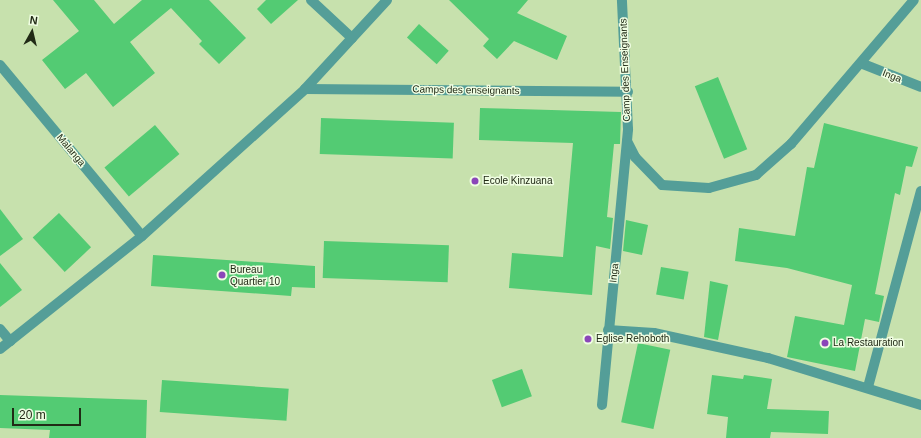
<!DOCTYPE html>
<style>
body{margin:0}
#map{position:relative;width:921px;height:438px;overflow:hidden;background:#c7e1ad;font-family:Arial,sans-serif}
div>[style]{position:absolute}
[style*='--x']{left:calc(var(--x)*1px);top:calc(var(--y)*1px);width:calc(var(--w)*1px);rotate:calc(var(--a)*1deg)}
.building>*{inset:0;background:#53cb73;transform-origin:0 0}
.street>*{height:10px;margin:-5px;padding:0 5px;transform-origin:5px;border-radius:5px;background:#549e98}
.dots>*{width:11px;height:11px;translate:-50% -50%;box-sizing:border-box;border:2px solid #effde2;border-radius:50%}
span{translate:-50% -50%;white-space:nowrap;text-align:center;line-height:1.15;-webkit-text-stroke:3px #effde2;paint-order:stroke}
.street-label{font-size:10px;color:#212a16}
.poi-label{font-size:10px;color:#212a16}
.left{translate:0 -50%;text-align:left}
.north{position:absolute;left:12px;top:12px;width:40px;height:40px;-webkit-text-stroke:3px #effde2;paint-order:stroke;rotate:8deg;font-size:11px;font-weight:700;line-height:16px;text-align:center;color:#212a16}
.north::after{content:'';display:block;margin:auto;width:14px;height:18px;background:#212a16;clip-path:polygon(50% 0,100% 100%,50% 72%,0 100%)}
.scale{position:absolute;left:12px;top:408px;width:69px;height:18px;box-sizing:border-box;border:2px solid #212a16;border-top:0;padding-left:5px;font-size:12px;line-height:14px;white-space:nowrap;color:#212a16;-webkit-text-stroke:3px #effde2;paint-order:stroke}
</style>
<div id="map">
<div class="building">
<i style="clip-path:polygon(53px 0,94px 0,114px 24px,142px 0,209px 0,246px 38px,219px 64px,199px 44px,202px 41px,171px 8px,130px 42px,155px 73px,113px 107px,86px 73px,65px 89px,42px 60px,79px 31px)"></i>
<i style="clip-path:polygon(266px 0,298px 0,271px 24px,257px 9px)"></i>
<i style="clip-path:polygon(449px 0,528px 0,517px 13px,567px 36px,557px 60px,514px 41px,497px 59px,483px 46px,489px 39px)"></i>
<i style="left:419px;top:24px;width:40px;height:18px;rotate:42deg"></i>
<i style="left:718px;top:77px;width:78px;height:25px;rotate:68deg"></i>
<i style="clip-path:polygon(480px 108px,621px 112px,620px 144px,614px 144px,607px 217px,613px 218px,610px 249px,596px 246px,592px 295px,509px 288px,512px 253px,563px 257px,573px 143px,479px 140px)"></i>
<i style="left:321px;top:118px;width:133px;height:36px;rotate:2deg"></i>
<i style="clip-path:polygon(824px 123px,918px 147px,912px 167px,906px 166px,900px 195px,895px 193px,875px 294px,884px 296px,879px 322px,865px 319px,855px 371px,787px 357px,795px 316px,844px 325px,852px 285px,787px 268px,735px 261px,739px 228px,795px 236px,807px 167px,814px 168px)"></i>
<i style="left:155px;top:125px;width:38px;height:66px;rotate:50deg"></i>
<i style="clip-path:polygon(0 209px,23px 239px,0 256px)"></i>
<i style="left:59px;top:213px;width:47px;height:36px;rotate:47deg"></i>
<i style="clip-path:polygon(626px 220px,648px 225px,642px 255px,623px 251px)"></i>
<i style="left:324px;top:241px;width:125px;height:37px;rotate:2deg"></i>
<i style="clip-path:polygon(153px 255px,315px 266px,315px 288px,292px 287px,291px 296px,151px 286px)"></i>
<i style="clip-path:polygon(0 263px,22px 290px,0 307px)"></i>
<i style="left:661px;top:267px;width:28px;height:28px;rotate:10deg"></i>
<i style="clip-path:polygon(710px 281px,728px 285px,718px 340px,704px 337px)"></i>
<i style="left:638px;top:343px;width:33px;height:81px;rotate:12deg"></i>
<i style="left:522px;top:369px;width:29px;height:32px;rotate:70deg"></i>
<i style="clip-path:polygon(712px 375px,743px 379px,744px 375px,772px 379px,767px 409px,829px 411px,828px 434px,771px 432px,770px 438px,726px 438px,728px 417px,707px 414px)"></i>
<i style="left:162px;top:380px;width:127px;height:32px;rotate:4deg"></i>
<i style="clip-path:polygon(0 395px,147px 400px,146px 438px,49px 438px,50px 430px,0 428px)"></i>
</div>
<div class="street">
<i style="--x:311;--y:0;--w:56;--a:42.8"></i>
<i style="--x:863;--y:64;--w:62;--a:21.6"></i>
<i style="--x:0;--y:65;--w:222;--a:50.3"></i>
<i style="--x:305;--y:89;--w:323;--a:0.5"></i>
<i style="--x:627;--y:141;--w:18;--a:63"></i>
<i style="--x:635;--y:157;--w:39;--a:46"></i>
<i style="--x:662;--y:185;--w:47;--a:3.7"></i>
<i style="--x:709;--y:188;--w:49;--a:-15.5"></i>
<i style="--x:756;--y:175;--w:47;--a:-41.5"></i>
<i style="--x:791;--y:144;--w:189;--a:-49.5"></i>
<i style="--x:0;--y:329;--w:16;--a:50"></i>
<i style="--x:608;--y:330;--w:46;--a:3.7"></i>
<i style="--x:654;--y:333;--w:117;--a:12.4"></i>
<i style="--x:768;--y:358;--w:160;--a:17.1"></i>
<i style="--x:0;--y:349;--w:181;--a:-38.5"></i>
<i style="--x:142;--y:236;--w:219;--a:-42"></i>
<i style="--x:305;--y:89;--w:121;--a:-47.3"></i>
<i style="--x:868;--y:387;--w:203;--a:-74.9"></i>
<i style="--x:602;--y:405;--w:277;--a:-84.6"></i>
<i style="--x:628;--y:129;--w:129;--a:-92.7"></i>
</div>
<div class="dots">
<i style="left:475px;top:181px;background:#8b46b9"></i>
<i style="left:222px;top:275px;background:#8b46b9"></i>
<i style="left:588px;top:339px;background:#8b46b9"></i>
<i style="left:825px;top:343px;background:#8b46b9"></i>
</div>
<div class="street-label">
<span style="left:625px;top:70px;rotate:-92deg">Camp des Enseignants</span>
<span style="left:892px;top:76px;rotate:22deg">Inga</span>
<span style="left:466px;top:90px;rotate:1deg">Camps des enseignants</span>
<span style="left:71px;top:150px;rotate:50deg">Malanga</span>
<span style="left:614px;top:273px;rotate:-84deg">Inga</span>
</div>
<div class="poi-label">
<span class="left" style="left:483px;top:181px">Ecole Kinzuana</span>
<span class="left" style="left:230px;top:275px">Bureau<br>Quartier 10</span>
<span class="left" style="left:596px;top:339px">Eglise Rehoboth</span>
<span class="left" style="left:833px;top:343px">La Restauration</span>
</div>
<div class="north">N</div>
<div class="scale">20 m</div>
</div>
